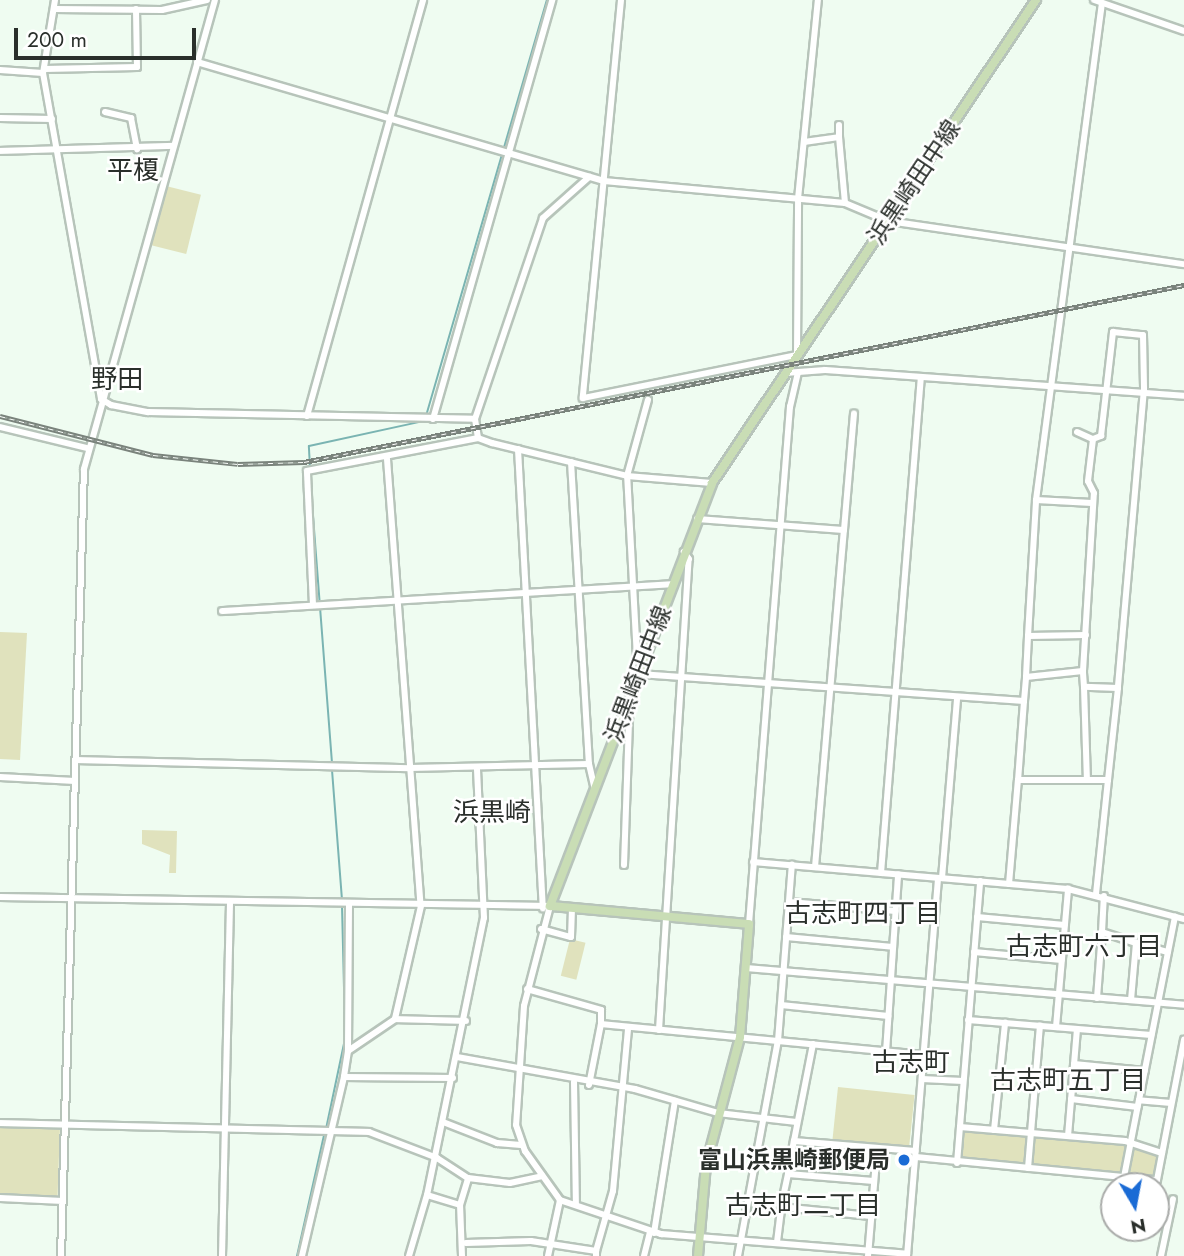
<!DOCTYPE html>
<meta charset="utf-8">
<style>
body{margin:0}
#map{position:relative;width:1184px;height:1256px;overflow:hidden;background:#effcf1;font-family:Jost,"Noto Sans JP",sans-serif}
div>[style]{position:absolute}
[style*='--x']{left:calc(var(--x)*1px);top:calc(var(--y)*1px);width:calc(var(--w)*1px);rotate:calc(var(--a)*1deg)}
.green>*{inset:0;background:#e0e2bd;transform-origin:0 0}
.stream>*{height:2px;margin:-1px;padding:0 1px;transform-origin:1px;border-radius:1px;background:#7ab4b2}
.roads{filter:drop-shadow(2px 0 #b7c4ba) drop-shadow(-2px 0 #b7c4ba) drop-shadow(0 2px #b7c4ba) drop-shadow(0 -2px #b7c4ba)}
.minor>*{height:6px;margin:-3px;padding:0 3px;transform-origin:3px;border-radius:3px;background:#fff}
.major>*{height:8px;margin:-4px;padding:0 4px;transform-origin:4px;border-radius:4px;background:#c9ddb5}
.rail>*{height:4.5px;margin-top:-2.25px;transform-origin:0;background:repeating-linear-gradient(90deg,#fff 0 5px,#7a837c 0 10px);box-sizing:border-box;border-block:2px solid #7a837c}
.dots>*{width:19px;height:19px;translate:-50% -50%;box-sizing:border-box;border:4px solid #fff;border-radius:50%}
span{translate:-50% -50%;white-space:nowrap;text-align:center;line-height:1.15;-webkit-text-stroke:5px #fff;paint-order:stroke}
.street-label{font-size:24px;color:#2a2f2b}
.poi-label{font-size:24px;color:#2a2f2b;font-weight:700}
.right{translate:-100% -50%;text-align:right}
.neighbourhood-label{font-size:26px;color:#2a2f2b}
.north{position:absolute;left:1100px;top:1172px;width:70px;height:70px;box-sizing:border-box;background:#fff;border:2px solid #aaacaa;border-radius:50%;rotate:170deg;font-size:19px;font-weight:700;line-height:28px;text-align:center;color:#2a2f2b}
.north::after{content:'';display:block;margin:auto;width:24px;height:32px;background:#1a6bd5;clip-path:polygon(50% 0,100% 100%,50% 72%,0 100%)}
.scale{position:absolute;left:14px;top:28px;width:182px;height:32px;box-sizing:border-box;border:4px solid #2a2f2b;border-top:0;padding-left:9px;font-size:21px;line-height:24px;white-space:nowrap;color:#2a2f2b;-webkit-text-stroke:5px #fff;paint-order:stroke}
</style>
<div id="map">
<div class="green">
<i style="left:166px;top:186px;width:36px;height:61px;rotate:14deg"></i>
<i style="clip-path:polygon(0 632px,27px 633px,20px 760px,0 759px)"></i>
<i style="clip-path:polygon(142px 830px,177px 831px,176px 873px,169px 873px,170px 855px,142px 844px)"></i>
<i style="left:570px;top:939px;width:16px;height:38px;rotate:14deg"></i>
<i style="left:838px;top:1087px;width:77px;height:54px;rotate:6deg"></i>
<i style="left:0;top:1125px;width:60px;height:71px;rotate:2deg"></i>
<i style="clip-path:polygon(960px 1129px,1125px 1144px,1165px 1155px,1159px 1182px,957px 1165px)"></i>
</div>
<div class="stream">
<i style="--x:426;--y:416;--w:433;--a:-73.8"></i>
<i style="--x:310;--y:468;--w:22;--a:-93"></i>
<i style="--x:309;--y:446;--w:118;--a:-12.3"></i>
<i style="--x:310;--y:477;--w:288;--a:85.6"></i>
<i style="--x:332;--y:770;--w:130;--a:85.6"></i>
<i style="--x:342;--y:906;--w:124;--a:88.6"></i>
<i style="--x:326;--y:1129;--w:92;--a:-78.1"></i>
<i style="--x:297;--y:1256;--w:124;--a:-77.4"></i>
</div>
<div class="roads">
<div class="minor">
<i style="--x:55;--y:0;--w:74;--a:99.3"></i>
<i style="--x:43;--y:73;--w:331;--a:79.9"></i>
<i style="--x:101;--y:399;--w:12;--a:31"></i>
<i style="--x:111;--y:405;--w:38;--a:11"></i>
<i style="--x:148;--y:412;--w:327;--a:1.2"></i>
<i style="--x:475;--y:419;--w:212;--a:-71.3"></i>
<i style="--x:543;--y:218;--w:62;--a:-41.7"></i>
<i style="--x:621;--y:0;--w:400;--a:95.5"></i>
<i style="--x:583;--y:398;--w:218;--a:-11.4"></i>
<i style="--x:797;--y:355;--w:156;--a:-89.6"></i>
<i style="--x:798;--y:199;--w:200;--a:-84.3"></i>
<i style="--x:1094;--y:0;--w:95;--a:19"></i>
<i style="--x:55;--y:9;--w:107;--a:0.5"></i>
<i style="--x:162;--y:10;--w:46;--a:-12.5"></i>
<i style="--x:197;--y:62;--w:424;--a:16.3"></i>
<i style="--x:604;--y:181;--w:242;--a:5.2"></i>
<i style="--x:845;--y:203;--w:47;--a:22.7"></i>
<i style="--x:888;--y:221;--w:299;--a:8.3"></i>
<i style="--x:45;--y:69;--w:92;--a:-1.2"></i>
<i style="--x:137;--y:67;--w:58;--a:-91"></i>
<i style="--x:0;--y:70;--w:43;--a:4"></i>
<i style="--x:105;--y:112;--w:27;--a:13"></i>
<i style="--x:131;--y:118;--w:32;--a:79"></i>
<i style="--x:0;--y:118;--w:52;--a:1.1"></i>
<i style="--x:839;--y:125;--w:12;--a:90"></i>
<i style="--x:804;--y:142;--w:35;--a:-8"></i>
<i style="--x:839;--y:137;--w:66;--a:84.8"></i>
<i style="--x:0;--y:151;--w:173;--a:-1.7"></i>
<i style="--x:1113;--y:332;--w:30;--a:6"></i>
<i style="--x:1143;--y:335;--w:54;--a:88.9"></i>
<i style="--x:1144;--y:389;--w:300;--a:95"></i>
<i style="--x:1118;--y:688;--w:34;--a:-178"></i>
<i style="--x:1084;--y:687;--w:16;--a:-94"></i>
<i style="--x:1083;--y:671;--w:178;--a:-86.5"></i>
<i style="--x:1094;--y:493;--w:13;--a:-117"></i>
<i style="--x:1088;--y:481;--w:42;--a:-83.2"></i>
<i style="--x:1093;--y:439;--w:9;--a:-21"></i>
<i style="--x:1101;--y:436;--w:105;--a:-83.4"></i>
<i style="--x:785;--y:373;--w:40;--a:-4.3"></i>
<i style="--x:825;--y:370;--w:360;--a:4.1"></i>
<i style="--x:307;--y:416;--w:432;--a:-74.4"></i>
<i style="--x:433;--y:419;--w:436;--a:-74.1"></i>
<i style="--x:475;--y:419;--w:19;--a:81"></i>
<i style="--x:478;--y:438;--w:15;--a:20"></i>
<i style="--x:492;--y:443;--w:139;--a:13.7"></i>
<i style="--x:627;--y:476;--w:85;--a:4.7"></i>
<i style="--x:0;--y:427;--w:89;--a:13.6"></i>
<i style="--x:1077;--y:432;--w:17;--a:24"></i>
<i style="--x:518;--y:449;--w:460;--a:86.9"></i>
<i style="--x:387;--y:459;--w:448;--a:85.7"></i>
<i style="--x:421;--y:906;--w:116;--a:103"></i>
<i style="--x:395;--y:1019;--w:71;--a:1.6"></i>
<i style="--x:571;--y:462;--w:303;--a:86.6"></i>
<i style="--x:1036;--y:500;--w:501;--a:-82.44"></i>
<i style="--x:697;--y:519;--w:147;--a:4.3"></i>
<i style="--x:844;--y:530;--w:117;--a:-85.1"></i>
<i style="--x:313;--y:605;--w:134;--a:-92.6"></i>
<i style="--x:307;--y:471;--w:174;--a:-10.9"></i>
<i style="--x:222;--y:611;--w:451;--a:-3.4"></i>
<i style="--x:1028;--y:636;--w:136;--a:-86.6"></i>
<i style="--x:1036;--y:500;--w:56;--a:3.1"></i>
<i style="--x:643;--y:662;--w:7;--a:-146"></i>
<i style="--x:637;--y:658;--w:182;--a:-93.1"></i>
<i style="--x:627;--y:476;--w:79;--a:-74.6"></i>
<i style="--x:639;--y:674;--w:386;--a:4"></i>
<i style="--x:1024;--y:701;--w:24;--a:-85"></i>
<i style="--x:1026;--y:677;--w:57;--a:-6"></i>
<i style="--x:1026;--y:677;--w:41;--a:-87.2"></i>
<i style="--x:1028;--y:636;--w:58;--a:-1"></i>
<i style="--x:1084;--y:687;--w:93;--a:88.2"></i>
<i style="--x:1087;--y:780;--w:21;--a:0"></i>
<i style="--x:1108;--y:780;--w:93;--a:-83.8"></i>
<i style="--x:1024;--y:701;--w:79;--a:94.3"></i>
<i style="--x:1018;--y:780;--w:69;--a:0"></i>
<i style="--x:75;--y:760;--w:335;--a:1.4"></i>
<i style="--x:410;--y:768;--w:179;--a:-1.3"></i>
<i style="--x:589;--y:764;--w:26;--a:77"></i>
<i style="--x:0;--y:777;--w:75;--a:3.1"></i>
<i style="--x:753;--y:862;--w:316;--a:4.9"></i>
<i style="--x:1068;--y:889;--w:120;--a:14.5"></i>
<i style="--x:624;--y:865;--w:169;--a:-88"></i>
<i style="--x:815;--y:867;--w:338;--a:-85.1"></i>
<i style="--x:881;--y:873;--w:497;--a:-85.4"></i>
<i style="--x:942;--y:878;--w:181;--a:-85.2"></i>
<i style="--x:1009;--y:884;--w:104;--a:-85.1"></i>
<i style="--x:1096;--y:894;--w:115;--a:-84"></i>
<i style="--x:0;--y:897;--w:550;--a:0.94"></i>
<i style="--x:789;--y:902;--w:107;--a:4.8"></i>
<i style="--x:349;--y:905;--w:146;--a:90.4"></i>
<i style="--x:348;--y:1051;--w:57;--a:-34.2"></i>
<i style="--x:550;--y:906;--w:103;--a:104.6"></i>
<i style="--x:524;--y:1006;--w:119;--a:93.8"></i>
<i style="--x:516;--y:1125;--w:28;--a:71"></i>
<i style="--x:525;--y:1151;--w:60;--a:54.5"></i>
<i style="--x:560;--y:1200;--w:107;--a:18.6"></i>
<i style="--x:661;--y:1234;--w:247;--a:4.6"></i>
<i style="--x:977;--y:917;--w:88;--a:5.2"></i>
<i style="--x:749;--y:924;--w:519;--a:-85.47"></i>
<i style="--x:790;--y:407;--w:35;--a:-77"></i>
<i style="--x:541;--y:929;--w:31;--a:15"></i>
<i style="--x:571;--y:937;--w:29;--a:-88"></i>
<i style="--x:1102;--y:932;--w:36;--a:-87"></i>
<i style="--x:786;--y:937;--w:107;--a:5.3"></i>
<i style="--x:974;--y:952;--w:88;--a:5.2"></i>
<i style="--x:746;--y:968;--w:440;--a:4.8"></i>
<i style="--x:527;--y:989;--w:77;--a:15.8"></i>
<i style="--x:601;--y:1010;--w:14;--a:90"></i>
<i style="--x:1097;--y:998;--w:66;--a:-85.7"></i>
<i style="--x:1102;--y:932;--w:36;--a:18"></i>
<i style="--x:1131;--y:1000;--w:57;--a:-85"></i>
<i style="--x:1136;--y:943;--w:33;--a:16"></i>
<i style="--x:781;--y:1005;--w:108;--a:5.9"></i>
<i style="--x:968;--y:1020;--w:184;--a:4.7"></i>
<i style="--x:1056;--y:1027;--w:139;--a:-85"></i>
<i style="--x:659;--y:1030;--w:472;--a:-86.4"></i>
<i style="--x:689;--y:559;--w:9;--a:-126"></i>
<i style="--x:813;--y:1044;--w:99;--a:101.1"></i>
<i style="--x:794;--y:1141;--w:122;--a:4.7"></i>
<i style="--x:348;--y:1051;--w:26;--a:99"></i>
<i style="--x:344;--y:1077;--w:109;--a:0.5"></i>
<i style="--x:886;--y:1052;--w:178;--a:-86.1"></i>
<i style="--x:457;--y:1057;--w:181;--a:10.2"></i>
<i style="--x:635;--y:1089;--w:86;--a:16.1"></i>
<i style="--x:718;--y:1113;--w:79;--a:6.6"></i>
<i style="--x:1074;--y:1064;--w:71;--a:5.6"></i>
<i style="--x:922;--y:1079;--w:41;--a:2.8"></i>
<i style="--x:574;--y:1082;--w:121;--a:89.1"></i>
<i style="--x:589;--y:1085;--w:62;--a:-78.9"></i>
<i style="--x:601;--y:1024;--w:324;--a:5.5"></i>
<i style="--x:1071;--y:1099;--w:67;--a:6.8"></i>
<i style="--x:1171;--y:1103;--w:32;--a:-175"></i>
<i style="--x:1139;--y:1100;--w:187;--a:-78.9"></i>
<i style="--x:443;--y:1122;--w:58;--a:21.3"></i>
<i style="--x:497;--y:1143;--w:24;--a:5"></i>
<i style="--x:0;--y:1123;--w:369;--a:1.4"></i>
<i style="--x:369;--y:1132;--w:73;--a:20.9"></i>
<i style="--x:437;--y:1158;--w:37;--a:33"></i>
<i style="--x:468;--y:1178;--w:42;--a:6.8"></i>
<i style="--x:510;--y:1183;--w:33;--a:-12"></i>
<i style="--x:960;--y:1127;--w:166;--a:4.8"></i>
<i style="--x:1125;--y:1141;--w:39;--a:18"></i>
<i style="--x:994;--y:1130;--w:108;--a:-84.1"></i>
<i style="--x:1068;--y:1136;--w:107;--a:-85.2"></i>
<i style="--x:916;--y:1157;--w:242;--a:5.5"></i>
<i style="--x:1157;--y:1180;--w:143;--a:-79.1"></i>
<i style="--x:957;--y:1163;--w:283;--a:-85.3"></i>
<i style="--x:1028;--y:1168;--w:143;--a:-85.2"></i>
<i style="--x:788;--y:1174;--w:34;--a:-80"></i>
<i style="--x:1124;--y:1177;--w:78;--a:-79"></i>
<i style="--x:0;--y:1198;--w:63;--a:2.7"></i>
<i style="--x:460;--y:1205;--w:34;--a:-163"></i>
<i style="--x:427;--y:1195;--w:283;--a:-78.4"></i>
<i style="--x:484;--y:918;--w:149;--a:-92.7"></i>
<i style="--x:781;--y:1207;--w:34;--a:-78"></i>
<i style="--x:788;--y:1174;--w:86;--a:4.7"></i>
<i style="--x:654;--y:1233;--w:134;--a:-81"></i>
<i style="--x:777;--y:1242;--w:35;--a:-83"></i>
<i style="--x:781;--y:1207;--w:90;--a:5.7"></i>
<i style="--x:466;--y:1243;--w:65;--a:-1.8"></i>
<i style="--x:531;--y:1241;--w:66;--a:8.7"></i>
<i style="--x:596;--y:1251;--w:5;--a:90"></i>
<i style="--x:596;--y:1251;--w:62;--a:-74.2"></i>
<i style="--x:613;--y:1191;--w:164;--a:-84.7"></i>
<i style="--x:61;--y:1256;--w:787;--a:-88.33"></i>
<i style="--x:84;--y:469;--w:487;--a:-74.4"></i>
<i style="--x:222;--y:1256;--w:354;--a:-88.7"></i>
<i style="--x:302;--y:1256;--w:184;--a:-76.8"></i>
<i style="--x:409;--y:1256;--w:64;--a:-73.6"></i>
<i style="--x:462;--y:1256;--w:51;--a:-92.2"></i>
<i style="--x:460;--y:1205;--w:28;--a:-73"></i>
<i style="--x:548;--y:1256;--w:57;--a:-77.9"></i>
<i style="--x:644;--y:1256;--w:25;--a:-76"></i>
<i style="--x:738;--y:1256;--w:219;--a:-79.5"></i>
<i style="--x:778;--y:1041;--w:177;--a:-85.5"></i>
<i style="--x:868;--y:1256;--w:107;--a:-85.2"></i>
<i style="--x:907;--y:1256;--w:379;--a:-85.3"></i>
<i style="--x:1161;--y:1256;--w:58;--a:-78.1"></i>
</div>
<div class="major">
<i style="--x:698;--y:1256;--w:91;--a:-85"></i>
<i style="--x:706;--y:1165;--w:132;--a:-75.1"></i>
<i style="--x:740;--y:1037;--w:113;--a:-85.4"></i>
<i style="--x:749;--y:924;--w:200;--a:-174.8"></i>
<i style="--x:550;--y:906;--w:453;--a:-69"></i>
<i style="--x:712;--y:483;--w:582;--a:-56.15"></i>
</div>
</div>
<div class="rail">
<i style="--x:0;--y:416;--w:158;--a:14.3"></i>
<i style="--x:153;--y:455;--w:85;--a:6"></i>
<i style="--x:238;--y:464;--w:66;--a:-1.7"></i>
<i style="--x:304;--y:462;--w:898;--a:-11.37"></i>
</div>
<div class="dots">
<i style="left:904px;top:1160px;background:#1a6bd5"></i>
</div>
<div class="street-label">
<span style="left:914px;top:182px;rotate:-56deg">浜黒崎田中線</span>
<span style="left:638px;top:674px;rotate:-69deg">浜黒崎田中線</span>
</div>
<div class="poi-label">
<span class="right" style="left:890px;top:1160px">富山浜黒崎郵便局</span>
</div>
<div class="neighbourhood-label">
<span style="left:133px;top:171px">平榎</span>
<span style="left:117px;top:380px">野田</span>
<span style="left:492px;top:813px">浜黒崎</span>
<span style="left:863px;top:914px">古志町四丁目</span>
<span style="left:1084px;top:947px">古志町六丁目</span>
<span style="left:911px;top:1063px">古志町</span>
<span style="left:1068px;top:1081px">古志町五丁目</span>
<span style="left:803px;top:1206px">古志町二丁目</span>
</div>
<div class="north">N</div>
<div class="scale">200 m</div>
</div>
